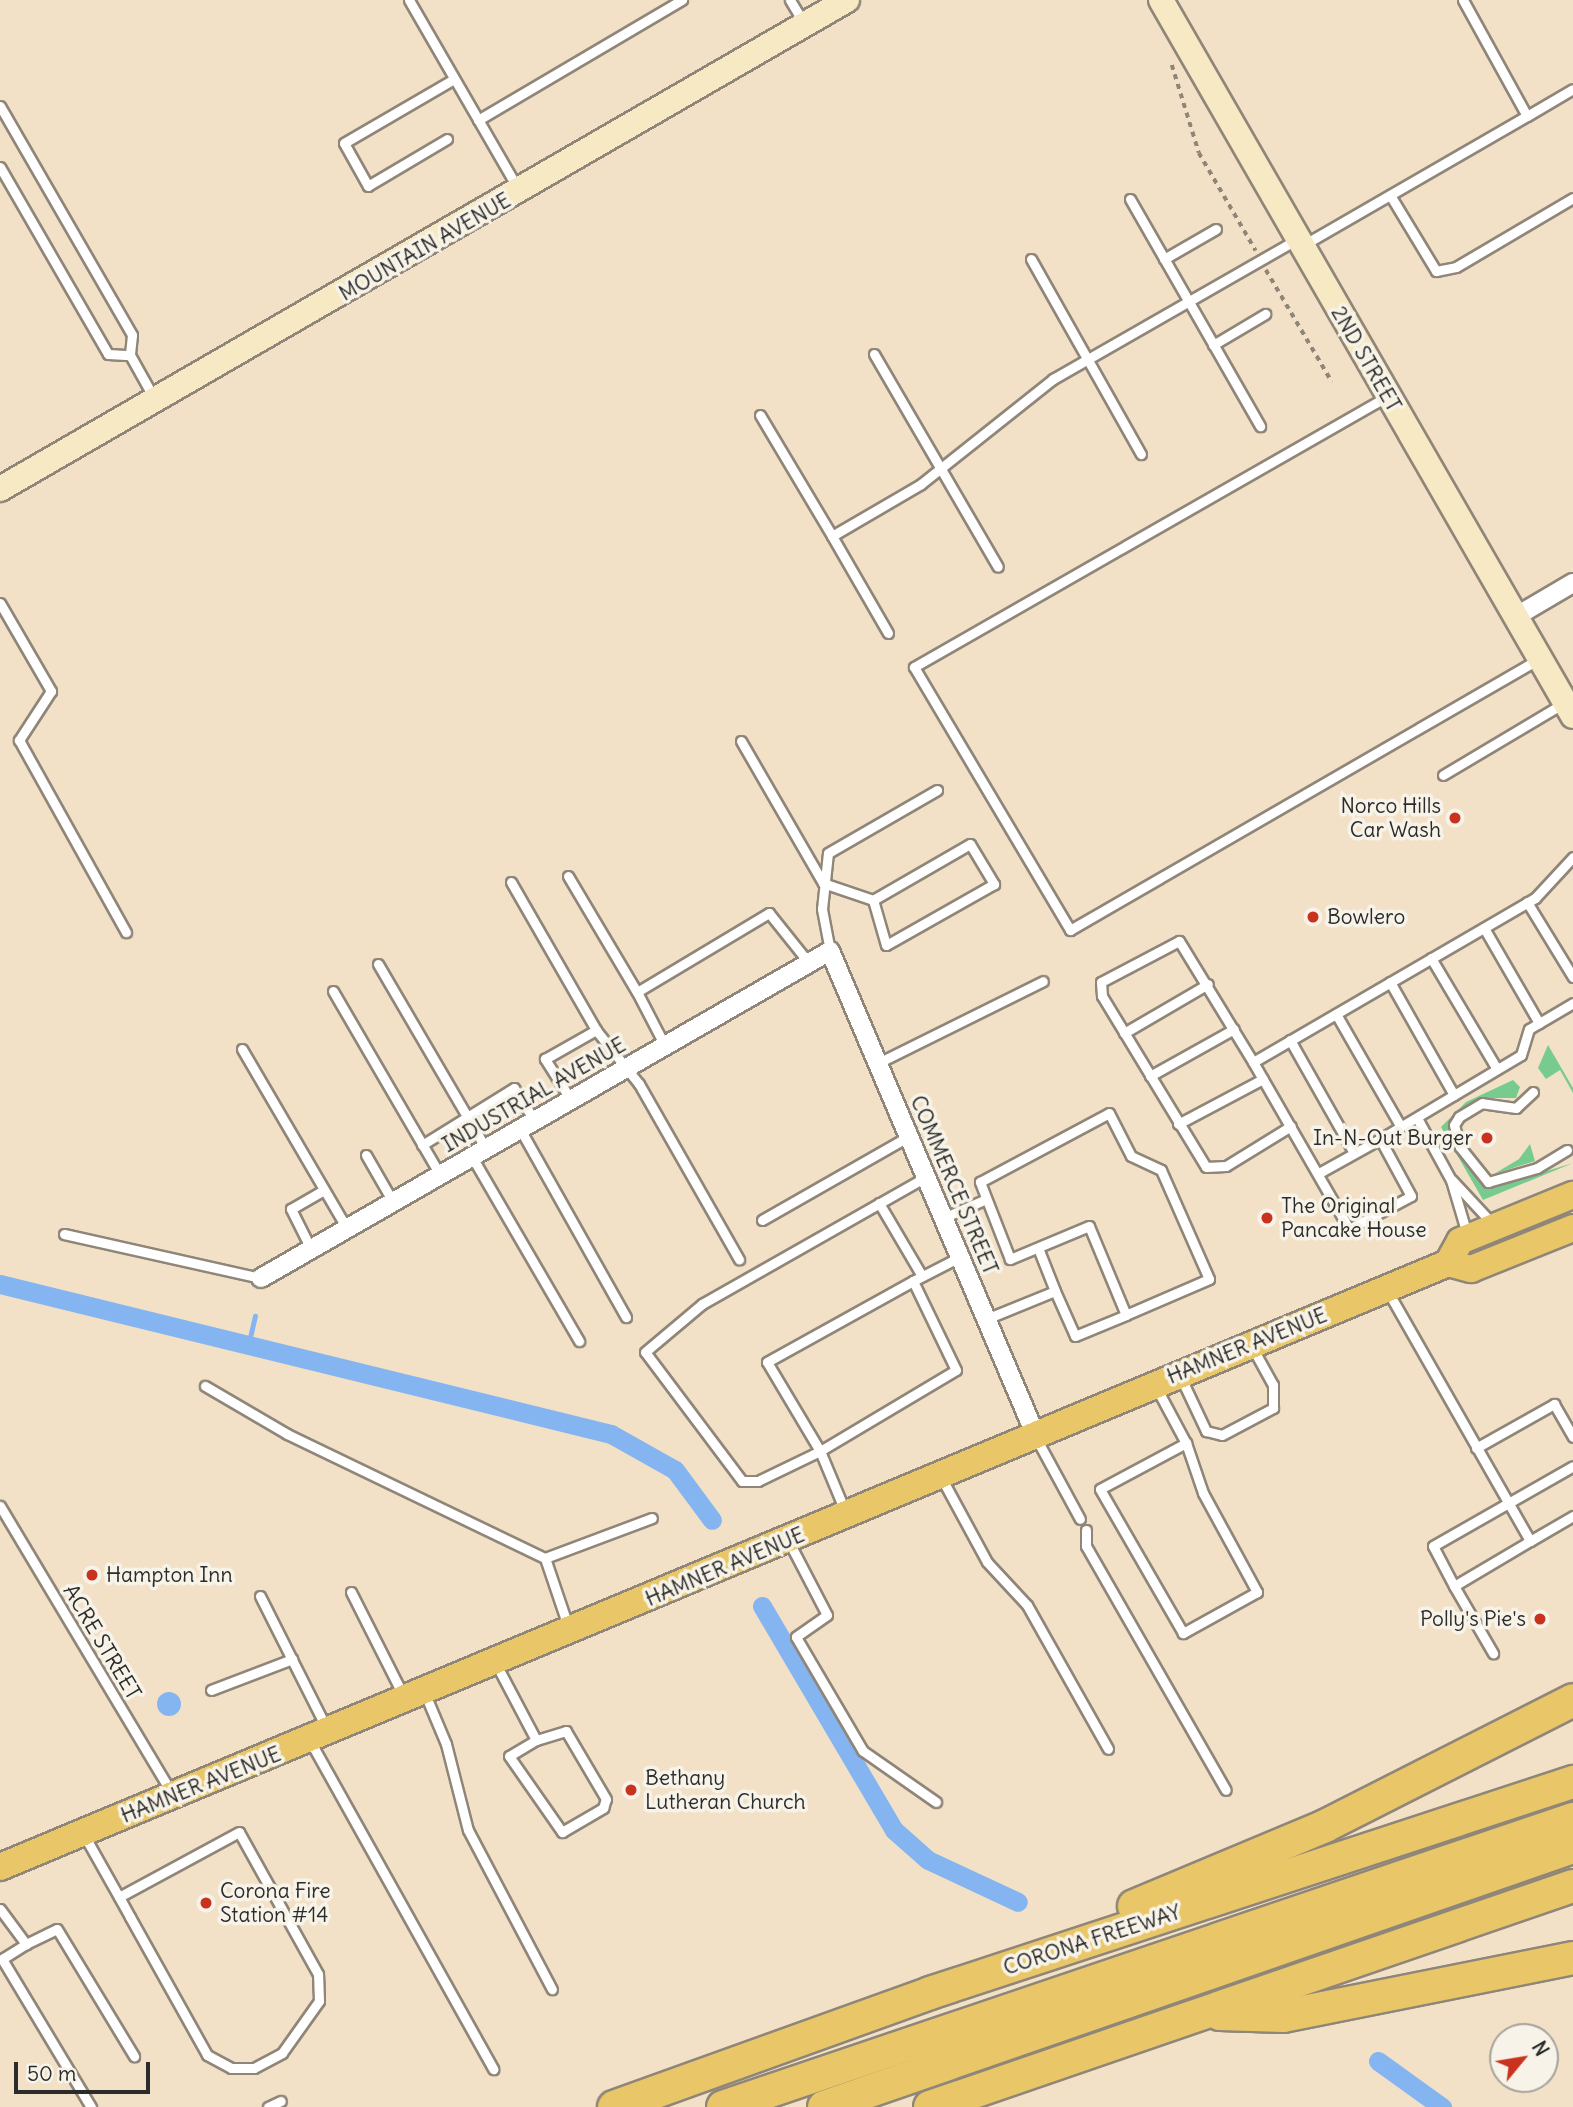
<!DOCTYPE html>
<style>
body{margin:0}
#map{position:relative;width:1573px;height:2107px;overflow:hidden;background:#f3e1c7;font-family:Delius,sans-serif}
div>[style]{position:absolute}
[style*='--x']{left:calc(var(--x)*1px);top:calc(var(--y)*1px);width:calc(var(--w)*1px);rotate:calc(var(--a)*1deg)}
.green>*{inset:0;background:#78cb8e}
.water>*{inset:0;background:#85b5f0}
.round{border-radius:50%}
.stream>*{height:5px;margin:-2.5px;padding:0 2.5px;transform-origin:2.5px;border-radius:2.5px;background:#85b5f0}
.canal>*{height:19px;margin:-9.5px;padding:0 9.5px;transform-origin:9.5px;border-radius:9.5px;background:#85b5f0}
.path>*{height:3.5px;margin-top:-1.75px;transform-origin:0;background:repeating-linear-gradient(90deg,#8f8679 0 5px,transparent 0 10px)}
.roads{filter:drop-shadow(2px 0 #8f8679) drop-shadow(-2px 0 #8f8679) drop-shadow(0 2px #8f8679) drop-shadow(0 -2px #8f8679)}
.service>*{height:9px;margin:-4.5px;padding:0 4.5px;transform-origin:4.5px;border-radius:4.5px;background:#fff}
.minor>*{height:18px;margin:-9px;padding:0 9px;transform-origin:9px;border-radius:9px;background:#fff}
.secondary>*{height:24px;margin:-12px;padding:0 12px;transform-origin:12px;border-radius:12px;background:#f6e9c3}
.primary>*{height:26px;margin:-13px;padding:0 13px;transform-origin:13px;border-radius:13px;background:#e9c769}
.motorway>*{height:32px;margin:-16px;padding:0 16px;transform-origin:16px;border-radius:16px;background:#e9c769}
.dots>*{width:19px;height:19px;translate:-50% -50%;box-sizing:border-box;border:4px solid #f7f3e8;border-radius:50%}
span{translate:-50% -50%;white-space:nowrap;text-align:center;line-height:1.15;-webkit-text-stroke:7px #f7f3e8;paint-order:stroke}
.street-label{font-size:21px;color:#2b2b2b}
.poi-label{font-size:21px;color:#2b2b2b}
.right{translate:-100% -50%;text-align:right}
.left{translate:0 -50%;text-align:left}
.north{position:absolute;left:1489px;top:2023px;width:70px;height:70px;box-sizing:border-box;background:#f7f3e8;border:2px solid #a5a39c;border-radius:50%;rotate:60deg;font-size:19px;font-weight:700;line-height:28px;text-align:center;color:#2b2b2b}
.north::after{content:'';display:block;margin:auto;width:24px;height:32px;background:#c8321e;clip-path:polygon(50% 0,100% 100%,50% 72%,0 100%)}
.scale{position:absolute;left:14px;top:2062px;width:136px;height:32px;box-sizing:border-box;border:4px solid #2b2b2b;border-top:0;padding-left:9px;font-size:21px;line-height:24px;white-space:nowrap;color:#2b2b2b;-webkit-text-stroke:5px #f7f3e8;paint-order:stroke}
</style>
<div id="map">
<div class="green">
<i style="clip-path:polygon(1548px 1045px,1573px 1088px,1573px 1093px,1560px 1070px,1546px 1079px,1538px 1068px)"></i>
<i style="clip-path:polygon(1513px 1080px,1520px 1087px,1516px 1098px,1481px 1098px,1450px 1121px,1451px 1137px,1480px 1183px,1498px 1186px,1573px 1163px,1483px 1200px,1441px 1127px,1466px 1102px)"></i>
<i style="clip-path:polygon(1530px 1144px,1535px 1161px,1494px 1174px,1519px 1159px)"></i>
</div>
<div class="water">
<i class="round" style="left:157px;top:1692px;width:24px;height:24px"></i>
</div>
<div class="stream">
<i style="--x:248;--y:1346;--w:31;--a:-77"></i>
</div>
<div class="canal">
<i style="--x:0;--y:1284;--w:629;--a:13.79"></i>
<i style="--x:611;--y:1434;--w:73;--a:29.4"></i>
<i style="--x:675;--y:1470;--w:62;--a:53.5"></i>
<i style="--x:762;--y:1606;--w:260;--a:59.5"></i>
<i style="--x:894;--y:1830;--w:45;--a:41.4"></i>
<i style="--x:928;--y:1860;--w:99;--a:25"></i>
<i style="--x:1378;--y:2061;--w:79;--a:35.7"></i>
</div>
<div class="path">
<i style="--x:1172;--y:65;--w:92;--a:72.9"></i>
<i style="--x:1199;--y:153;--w:113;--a:59.8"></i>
<i style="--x:1266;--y:270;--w:130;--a:59.5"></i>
</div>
<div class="roads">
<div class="service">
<i style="--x:409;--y:0;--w:216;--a:60"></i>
<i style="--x:790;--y:0;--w:26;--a:59"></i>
<i style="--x:1463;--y:0;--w:132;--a:61.1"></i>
<i style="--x:1527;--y:116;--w:53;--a:-30.4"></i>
<i style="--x:0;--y:106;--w:264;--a:60"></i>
<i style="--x:132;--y:335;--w:20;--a:96"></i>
<i style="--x:130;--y:355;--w:51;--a:60.9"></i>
<i style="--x:478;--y:120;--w:237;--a:-30.5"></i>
<i style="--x:447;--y:139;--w:92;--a:149.3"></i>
<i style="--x:368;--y:186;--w:49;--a:-119.2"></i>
<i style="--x:344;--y:143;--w:127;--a:-30.2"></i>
<i style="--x:0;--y:167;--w:216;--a:60"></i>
<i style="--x:108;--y:354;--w:22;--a:3"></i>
<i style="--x:1390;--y:195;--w:89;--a:58.8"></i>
<i style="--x:1436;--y:271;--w:20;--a:-11"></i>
<i style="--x:1456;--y:267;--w:136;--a:-30.5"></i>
<i style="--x:1130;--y:199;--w:262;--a:60.2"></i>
<i style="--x:1305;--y:244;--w:256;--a:-30"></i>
<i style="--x:1031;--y:259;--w:224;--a:60.6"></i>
<i style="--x:1164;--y:259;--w:60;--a:-30"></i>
<i style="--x:1213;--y:345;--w:61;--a:-30.8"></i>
<i style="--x:874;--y:354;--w:246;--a:59.8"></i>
<i style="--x:1386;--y:397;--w:544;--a:150.23"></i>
<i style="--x:914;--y:667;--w:306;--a:59.3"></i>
<i style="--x:1070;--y:930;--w:539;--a:-30.03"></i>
<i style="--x:760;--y:415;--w:141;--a:59.2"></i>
<i style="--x:832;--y:536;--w:103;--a:-30.3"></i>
<i style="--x:921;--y:484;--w:169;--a:-38.5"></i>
<i style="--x:1053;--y:379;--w:280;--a:-29.8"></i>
<i style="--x:832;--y:536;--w:112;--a:60"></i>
<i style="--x:0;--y:603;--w:102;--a:59.9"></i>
<i style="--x:51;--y:691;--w:59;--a:123.1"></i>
<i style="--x:19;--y:740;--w:220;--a:60.9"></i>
<i style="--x:741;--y:741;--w:164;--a:60"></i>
<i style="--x:823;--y:883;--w:53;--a:18.8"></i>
<i style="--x:873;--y:900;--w:112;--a:-30"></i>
<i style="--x:970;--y:844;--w:47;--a:59"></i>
<i style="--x:994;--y:884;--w:124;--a:150.5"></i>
<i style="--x:886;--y:945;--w:47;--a:-106.1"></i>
<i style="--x:1443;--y:775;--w:141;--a:-30.8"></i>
<i style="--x:1573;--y:857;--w:56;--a:132.8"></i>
<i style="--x:1535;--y:898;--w:326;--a:149.8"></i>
<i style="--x:1253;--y:1062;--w:193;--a:60.1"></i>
<i style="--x:1349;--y:1229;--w:70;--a:-28"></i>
<i style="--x:1411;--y:1196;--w:65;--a:-118.5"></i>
<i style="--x:1380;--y:1139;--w:164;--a:-30.8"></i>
<i style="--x:1521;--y:1055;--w:27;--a:-73"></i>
<i style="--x:1529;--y:1029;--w:51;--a:-30.6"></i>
<i style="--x:568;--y:876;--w:135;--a:59.3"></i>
<i style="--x:511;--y:882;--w:171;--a:60.1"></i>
<i style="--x:1527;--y:902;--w:88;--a:58.5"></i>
<i style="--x:1484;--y:928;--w:110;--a:59.9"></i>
<i style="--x:830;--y:951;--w:43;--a:-100.8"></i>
<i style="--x:822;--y:909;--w:56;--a:-83.9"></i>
<i style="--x:828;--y:853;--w:126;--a:-30"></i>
<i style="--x:1431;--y:958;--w:129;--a:59.3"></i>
<i style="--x:378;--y:964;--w:214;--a:59.7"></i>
<i style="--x:1390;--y:982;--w:130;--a:60.5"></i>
<i style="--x:333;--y:991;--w:213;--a:59.8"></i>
<i style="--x:1336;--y:1014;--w:130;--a:60.1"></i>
<i style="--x:1124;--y:1033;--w:97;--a:-30.3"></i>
<i style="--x:1290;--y:1040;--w:130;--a:60.5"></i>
<i style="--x:665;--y:1046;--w:61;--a:-117.4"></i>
<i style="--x:637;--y:992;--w:154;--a:-30.9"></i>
<i style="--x:769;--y:913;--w:64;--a:51.3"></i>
<i style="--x:242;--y:1049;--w:208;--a:59.7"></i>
<i style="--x:1253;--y:1062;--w:142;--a:-121.4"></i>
<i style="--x:1179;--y:941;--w:88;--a:152.3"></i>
<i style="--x:1101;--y:982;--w:14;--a:86"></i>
<i style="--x:1102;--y:996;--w:200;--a:58.7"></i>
<i style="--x:1206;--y:1167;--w:20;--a:-3"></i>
<i style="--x:1226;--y:1166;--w:76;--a:-31.6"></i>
<i style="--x:878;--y:1063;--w:184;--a:-26.4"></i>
<i style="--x:1150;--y:1076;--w:96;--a:-29.2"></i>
<i style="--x:1533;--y:1092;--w:23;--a:137"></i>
<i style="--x:1516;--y:1108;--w:34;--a:-172"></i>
<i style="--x:1482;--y:1103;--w:27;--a:149"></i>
<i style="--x:1459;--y:1117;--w:9;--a:122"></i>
<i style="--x:1454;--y:1125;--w:23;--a:75"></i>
<i style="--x:1460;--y:1147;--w:45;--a:51.3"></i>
<i style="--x:1488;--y:1182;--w:51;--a:-15.9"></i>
<i style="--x:1537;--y:1168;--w:35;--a:-31"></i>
<i style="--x:571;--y:1100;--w:49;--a:-122.4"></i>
<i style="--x:545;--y:1059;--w:59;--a:-29.6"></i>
<i style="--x:596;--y:1030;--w:69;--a:51.5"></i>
<i style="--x:639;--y:1084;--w:202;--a:60.3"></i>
<i style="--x:1417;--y:1118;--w:71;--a:61.3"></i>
<i style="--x:1451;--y:1180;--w:56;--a:73.5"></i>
<i style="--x:1178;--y:1124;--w:96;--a:-27.9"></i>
<i style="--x:520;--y:1129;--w:216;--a:60.6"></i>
<i style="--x:422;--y:1145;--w:108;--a:-31.8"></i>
<i style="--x:514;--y:1088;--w:39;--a:58"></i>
<i style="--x:366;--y:1155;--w:54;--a:60.1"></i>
<i style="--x:472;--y:1157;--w:213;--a:59.8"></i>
<i style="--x:1319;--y:1173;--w:70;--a:-29.1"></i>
<i style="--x:1452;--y:1180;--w:59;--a:47.1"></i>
<i style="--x:879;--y:1203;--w:85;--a:59.5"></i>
<i style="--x:943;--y:1218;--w:47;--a:-23.8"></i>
<i style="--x:762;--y:1220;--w:169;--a:-29.7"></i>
<i style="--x:64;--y:1234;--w:202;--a:12.6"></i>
<i style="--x:1038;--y:1248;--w:46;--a:68.4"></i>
<i style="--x:311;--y:1249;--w:45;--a:-116.6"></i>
<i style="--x:291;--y:1209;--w:38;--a:-30"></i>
<i style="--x:913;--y:1281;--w:167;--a:151"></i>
<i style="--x:767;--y:1362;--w:104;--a:59.2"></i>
<i style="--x:820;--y:1451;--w:69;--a:154.2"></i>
<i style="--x:758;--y:1481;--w:16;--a:180"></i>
<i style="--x:742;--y:1481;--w:161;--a:-126.9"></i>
<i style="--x:645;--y:1352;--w:75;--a:-40.1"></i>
<i style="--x:702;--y:1304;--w:257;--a:-29.6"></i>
<i style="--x:1387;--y:1290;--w:289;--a:60.3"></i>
<i style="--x:1530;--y:1541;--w:88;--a:149.4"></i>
<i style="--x:1454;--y:1586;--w:78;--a:59.8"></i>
<i style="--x:986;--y:1319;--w:74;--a:-22.1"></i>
<i style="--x:1055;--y:1291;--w:49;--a:66"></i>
<i style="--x:1075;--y:1336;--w:55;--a:-22.4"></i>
<i style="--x:1126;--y:1315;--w:96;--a:-112.6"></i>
<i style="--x:1089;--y:1226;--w:86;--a:157.3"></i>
<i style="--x:1010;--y:1259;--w:83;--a:-111.3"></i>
<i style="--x:980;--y:1182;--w:146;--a:-28.1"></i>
<i style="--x:1109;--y:1113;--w:48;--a:62.9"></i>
<i style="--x:1131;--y:1156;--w:33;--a:25"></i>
<i style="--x:1161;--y:1170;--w:119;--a:66.2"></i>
<i style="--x:1209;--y:1279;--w:90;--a:156.6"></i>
<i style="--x:1181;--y:1378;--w:59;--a:64.7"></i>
<i style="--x:1206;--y:1431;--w:16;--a:14"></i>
<i style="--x:1222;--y:1435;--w:58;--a:-27.9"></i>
<i style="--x:1273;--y:1408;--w:23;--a:-90"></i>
<i style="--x:1273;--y:1385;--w:43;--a:-118.9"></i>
<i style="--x:205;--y:1386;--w:95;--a:30.3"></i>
<i style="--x:287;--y:1434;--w:286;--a:25.7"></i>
<i style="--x:545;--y:1558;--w:72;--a:71.3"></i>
<i style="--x:1157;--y:1389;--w:61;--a:61.8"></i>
<i style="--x:1186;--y:1443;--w:53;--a:71.2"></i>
<i style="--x:1203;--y:1493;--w:113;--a:61.4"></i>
<i style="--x:1257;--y:1592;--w:85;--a:151"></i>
<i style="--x:1183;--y:1633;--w:166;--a:-120"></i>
<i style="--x:1100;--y:1489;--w:98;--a:-28.1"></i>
<i style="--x:1036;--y:1438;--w:92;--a:61.5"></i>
<i style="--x:1476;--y:1448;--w:90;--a:-29.4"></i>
<i style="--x:1554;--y:1404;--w:38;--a:60"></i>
<i style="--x:942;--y:1479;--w:94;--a:61.5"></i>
<i style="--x:987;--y:1562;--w:59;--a:47.1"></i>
<i style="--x:1027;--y:1605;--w:165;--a:60.6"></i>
<i style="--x:0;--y:1506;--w:333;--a:59.1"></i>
<i style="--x:845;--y:1511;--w:65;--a:-112.6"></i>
<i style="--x:820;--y:1451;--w:158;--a:-30.8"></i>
<i style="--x:956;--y:1370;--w:99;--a:-115.8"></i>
<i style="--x:913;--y:1281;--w:53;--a:-27.1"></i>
<i style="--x:1086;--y:1530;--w:16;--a:90"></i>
<i style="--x:1086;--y:1546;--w:281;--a:60.2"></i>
<i style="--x:1530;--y:1541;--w:50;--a:-30.2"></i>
<i style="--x:789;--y:1542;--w:82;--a:62.5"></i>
<i style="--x:827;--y:1615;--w:38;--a:145"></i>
<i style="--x:796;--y:1637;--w:132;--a:59.6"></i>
<i style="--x:863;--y:1751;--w:89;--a:34.9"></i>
<i style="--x:545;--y:1558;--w:114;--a:-20.5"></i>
<i style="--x:1454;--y:1586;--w:45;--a:-117.7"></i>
<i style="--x:1433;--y:1546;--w:161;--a:-29.7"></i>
<i style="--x:351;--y:1592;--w:115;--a:63.2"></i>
<i style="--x:260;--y:1596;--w:147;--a:63.3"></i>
<i style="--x:496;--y:1664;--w:86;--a:62.2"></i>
<i style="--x:536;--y:1740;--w:31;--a:149"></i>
<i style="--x:509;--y:1756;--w:93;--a:55.1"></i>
<i style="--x:562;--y:1832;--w:48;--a:-30.3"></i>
<i style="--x:603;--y:1808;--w:9;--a:-72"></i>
<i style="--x:606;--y:1799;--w:79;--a:-120.5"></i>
<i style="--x:566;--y:1731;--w:31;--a:163"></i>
<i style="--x:211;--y:1690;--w:87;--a:-20.9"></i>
<i style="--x:425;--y:1694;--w:54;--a:67.2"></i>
<i style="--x:446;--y:1744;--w:89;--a:75.7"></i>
<i style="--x:468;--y:1830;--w:180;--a:62.2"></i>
<i style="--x:310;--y:1741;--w:376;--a:60.8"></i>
<i style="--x:84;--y:1835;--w:71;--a:60.6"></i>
<i style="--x:119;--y:1897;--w:23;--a:61"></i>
<i style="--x:130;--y:1917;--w:158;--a:60.8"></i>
<i style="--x:207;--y:2055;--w:27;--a:28"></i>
<i style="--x:231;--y:2068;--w:23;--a:0"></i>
<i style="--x:254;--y:2068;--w:32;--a:-28"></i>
<i style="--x:282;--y:2053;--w:64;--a:-54.6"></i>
<i style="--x:319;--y:2001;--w:27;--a:-92"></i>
<i style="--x:318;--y:1974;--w:162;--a:-119.1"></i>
<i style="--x:239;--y:1832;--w:136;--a:151.6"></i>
<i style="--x:0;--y:1909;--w:44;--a:53.4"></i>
<i style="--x:26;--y:1944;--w:34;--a:-26"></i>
<i style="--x:57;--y:1929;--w:149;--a:58.8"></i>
<i style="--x:26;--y:1944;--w:28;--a:148"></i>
<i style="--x:2;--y:1959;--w:173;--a:59"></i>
<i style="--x:268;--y:2107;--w:14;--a:-25"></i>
</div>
<div class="minor">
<i style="--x:1515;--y:617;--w:67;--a:-30.4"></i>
<i style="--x:261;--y:1278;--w:656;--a:-29.89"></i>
<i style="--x:830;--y:951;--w:527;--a:66.99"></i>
</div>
<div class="secondary">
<i style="--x:1161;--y:0;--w:826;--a:60.08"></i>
<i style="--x:0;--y:489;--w:978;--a:-30"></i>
</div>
<div class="primary">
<i style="--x:1448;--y:1263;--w:25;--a:-61"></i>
<i style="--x:1460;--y:1241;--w:122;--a:-22.2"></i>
<i style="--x:0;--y:1867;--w:1569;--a:-22.64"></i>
<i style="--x:1448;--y:1263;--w:24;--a:15"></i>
<i style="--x:1471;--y:1269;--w:110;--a:-21.9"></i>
</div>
<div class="motorway">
<i style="--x:1134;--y:1906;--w:207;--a:-22.7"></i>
<i style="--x:1325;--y:1826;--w:278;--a:-26.9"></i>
<i style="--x:1220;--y:2014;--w:63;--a:1.8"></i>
<i style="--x:1283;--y:2016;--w:296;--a:-11.3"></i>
<i style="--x:614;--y:2107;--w:336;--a:-19.8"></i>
<i style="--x:930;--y:1993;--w:677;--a:-18.17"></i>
<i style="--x:723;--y:2107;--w:897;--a:-18.72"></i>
<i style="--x:824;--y:2107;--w:793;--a:-19.14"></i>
<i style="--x:930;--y:2107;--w:680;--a:-18.97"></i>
</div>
</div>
<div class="dots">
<i style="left:1455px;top:818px;background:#c8321e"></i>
<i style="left:1313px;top:917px;background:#c8321e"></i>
<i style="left:1487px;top:1138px;background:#c8321e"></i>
<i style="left:1267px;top:1218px;background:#c8321e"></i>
<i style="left:92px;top:1575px;background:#c8321e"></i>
<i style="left:1540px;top:1619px;background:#c8321e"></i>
<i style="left:631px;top:1790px;background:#c8321e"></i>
<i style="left:206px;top:1903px;background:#c8321e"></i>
</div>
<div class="street-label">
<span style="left:425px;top:247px;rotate:-30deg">MOUNTAIN AVENUE</span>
<span style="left:1366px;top:359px;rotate:60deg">2ND STREET</span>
<span style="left:534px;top:1095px;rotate:-30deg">INDUSTRIAL AVENUE</span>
<span style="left:954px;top:1185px;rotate:67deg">COMMERCE STREET</span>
<span style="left:1247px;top:1346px;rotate:-22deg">HAMNER AVENUE</span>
<span style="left:725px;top:1567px;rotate:-23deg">HAMNER AVENUE</span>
<span style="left:102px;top:1642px;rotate:59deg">ACRE STREET</span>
<span style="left:201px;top:1785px;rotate:-22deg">HAMNER AVENUE</span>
<span style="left:1092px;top:1940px;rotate:-18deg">CORONA FREEWAY</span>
</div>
<div class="poi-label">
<span class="right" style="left:1441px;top:818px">Norco Hills<br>Car Wash</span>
<span class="left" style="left:1327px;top:917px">Bowlero</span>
<span class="right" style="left:1473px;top:1138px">In-N-Out Burger</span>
<span class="left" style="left:1281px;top:1218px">The Original<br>Pancake House</span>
<span class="left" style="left:106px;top:1575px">Hampton Inn</span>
<span class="right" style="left:1526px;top:1619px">Polly's Pie's</span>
<span class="left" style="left:645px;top:1790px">Bethany<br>Lutheran Church</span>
<span class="left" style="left:220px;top:1903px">Corona Fire<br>Station #14</span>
</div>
<div class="north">N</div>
<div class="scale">50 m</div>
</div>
